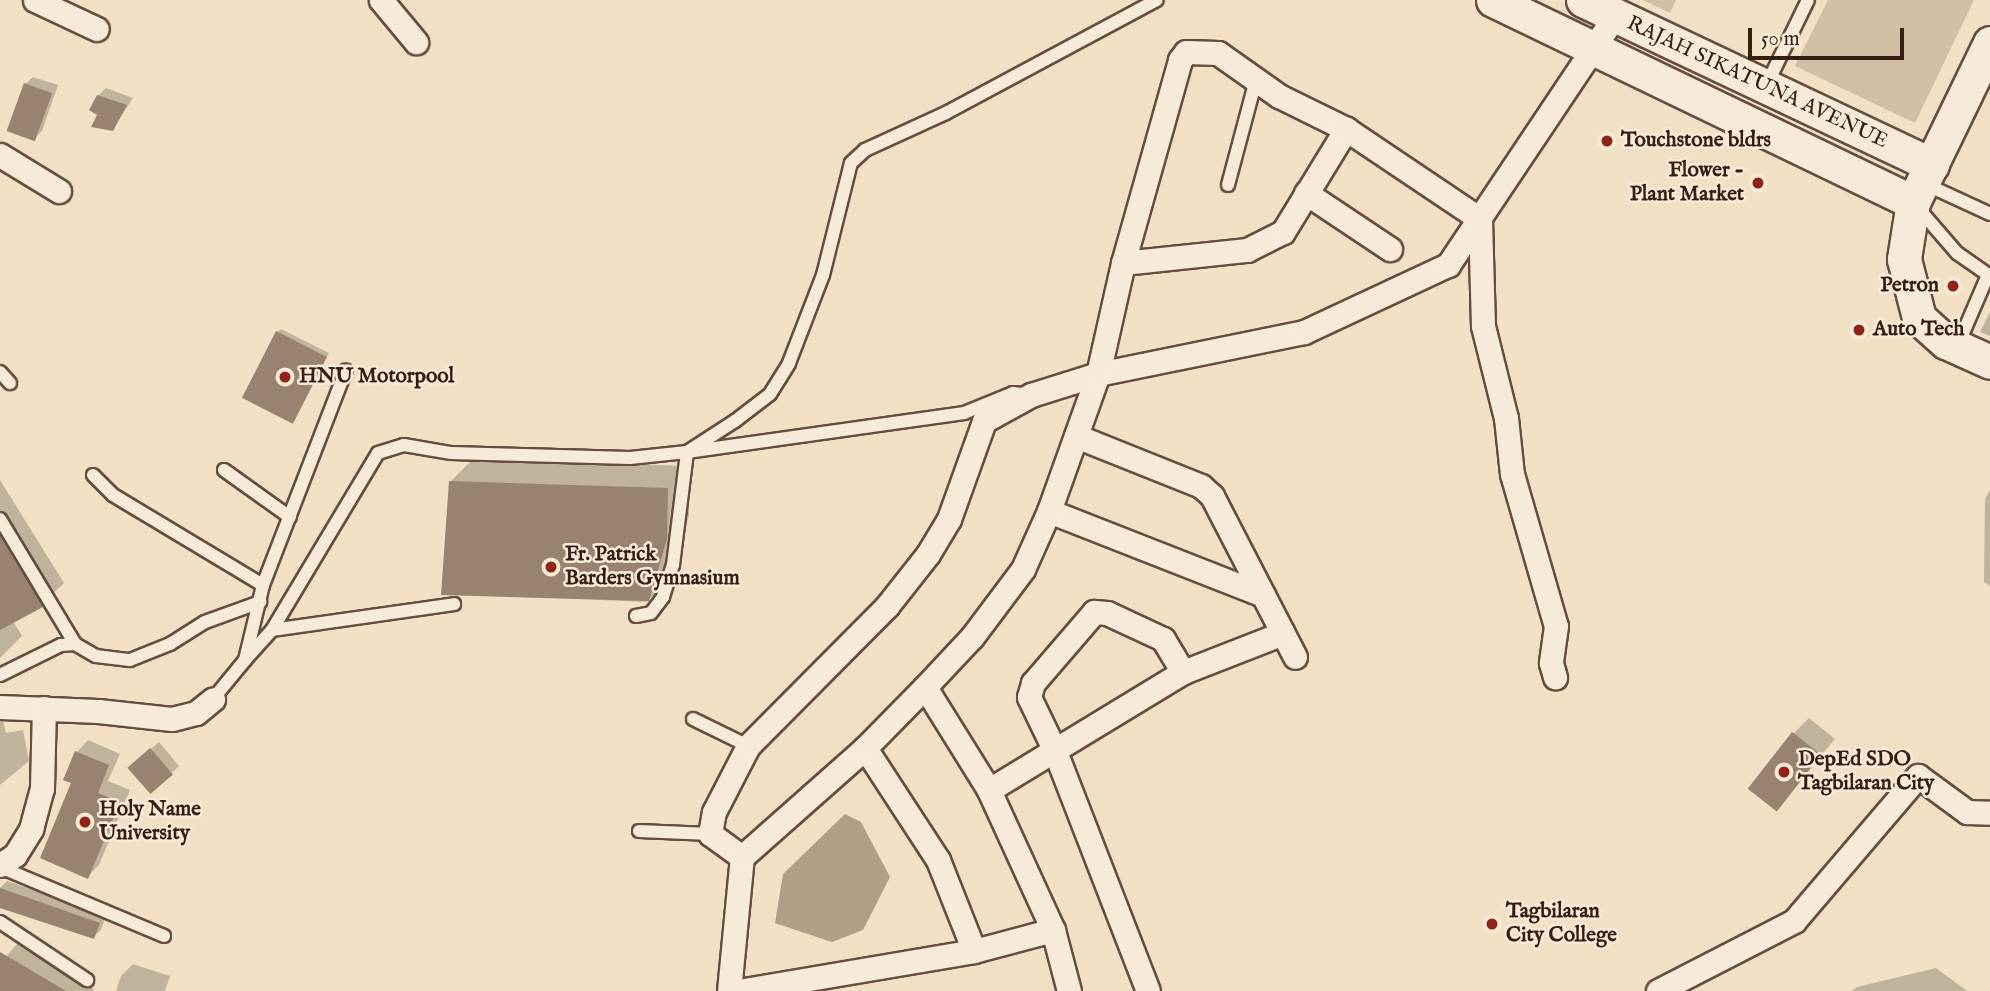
<!DOCTYPE html>
<style>
body{margin:0}
#map{position:relative;width:1990px;height:991px;overflow:hidden;background:#f1e0c3;font-family:"IM FELL English",serif}
div>[style]{position:absolute}
[style*='--x']{left:calc(var(--x)*1px);top:calc(var(--y)*1px);width:calc(var(--w)*1px);rotate:calc(var(--a)*1deg)}
.green>*{inset:0;background:#d1bfa5}
.water>*{inset:0;background:#b19e87}
.shadow>*{inset:0;background:#0003}
.building>*{inset:0;background:#97836f;transform-origin:0 0}
.roads{filter:drop-shadow(2px 0 #654e3f) drop-shadow(-2px 0 #654e3f) drop-shadow(0 2px #654e3f) drop-shadow(0 -2px #654e3f)}
.lane>*{height:12px;margin:-6px;padding:0 6px;transform-origin:6px;border-radius:6px;background:#f6ebd8}
.street>*{height:23px;margin:-11.5px;padding:0 11.5px;transform-origin:11.5px;border-radius:11.5px;background:#f6ebd8}
.secondary>*{height:33px;margin:-16.5px;padding:0 16.5px;transform-origin:16.5px;border-radius:16.5px;background:#f6ebd8}
.dots>*{width:19px;height:19px;translate:-50% -50%;box-sizing:border-box;border:4px solid #f6ebd8;border-radius:50%}
span{translate:-50% -50%;white-space:nowrap;text-align:center;line-height:1.15;-webkit-text-stroke:5px #f6ebd8;paint-order:stroke}
.street-label{font-size:21px;color:#361e13}
.poi-label{font-size:21px;color:#361e13;font-weight:700}
.left{translate:0 -50%;text-align:left}
.right{translate:-100% -50%;text-align:right}
.scale{position:absolute;left:1748px;top:28px;width:156px;height:32px;box-sizing:border-box;border:4px solid #361e13;border-top:0;padding-left:9px;font-size:21px;line-height:24px;white-space:nowrap;color:#361e13;-webkit-text-stroke:5px #f6ebd8;paint-order:stroke}
</style>
<div id="map">
<div class="green">
<i style="clip-path:polygon(1643px 0,1676px 0,1670px 13px)"></i>
<i style="clip-path:polygon(1828px 0,1974px 0,1915px 123px,1795px 66px)"></i>
</div>
<div class="water">
<i style="clip-path:polygon(845px 814px,861px 822px,890px 877px,863px 930px,832px 942px,775px 923px,783px 874px)"></i>
</div>
<div class="shadow">
<i style="clip-path:polygon(33px 77px,58px 85px,42px 131px,35px 138px,25px 84px)"></i>
<i style="clip-path:polygon(106px 88px,133px 98px,113px 129px,99px 114px,98px 96px)"></i>
<i style="clip-path:polygon(1990px 312px,1990px 336px,1980px 332px)"></i>
<i style="clip-path:polygon(281px 329px,329px 353px,294px 422px,277px 332px)"></i>
<i style="clip-path:polygon(473px 459px,689px 466px,689px 516px,669px 580px,646px 602px,443px 593px,451px 481px)"></i>
<i style="clip-path:polygon(0 480px,64px 583px,41px 605px,13px 621px,22px 636px,0 658px)"></i>
<i style="clip-path:polygon(1990px 490px,1990px 586px,1984px 582px,1985px 499px)"></i>
<i style="clip-path:polygon(0 710px,6px 733px,23px 730px,29px 761px,0 785px)"></i>
<i style="clip-path:polygon(1809px 718px,1835px 739px,1776px 809px,1793px 734px)"></i>
<i style="clip-path:polygon(88px 740px,120px 754px,108px 781px,130px 790px,99px 865px,87px 877px,74px 783px,77px 752px)"></i>
<i style="clip-path:polygon(159px 742px,179px 766px,172px 773px,137px 761px)"></i>
<i style="clip-path:polygon(7px 881px,106px 915px,101px 930px,93px 937px,0 906px,0 888px)"></i>
<i style="clip-path:polygon(17px 944px,94px 989px,93px 991px,0 991px,0 964px)"></i>
<i style="clip-path:polygon(133px 964px,170px 976px,165px 991px,116px 991px,121px 976px)"></i>
<i style="clip-path:polygon(1936px 968px,1967px 991px,1852px 991px,1857px 987px)"></i>
</div>
<div class="building">
<i style="left:24px;top:83px;width:30px;height:51px;rotate:20deg"></i>
<i style="clip-path:polygon(97px 95px,127px 105px,113px 131px,91px 127px,97px 115px,89px 110px)"></i>
<i style="left:276px;top:331px;width:57px;height:75px;rotate:27deg"></i>
<i style="clip-path:polygon(449px 481px,668px 488px,667px 539px,649px 601px,441px 595px)"></i>
<i style="clip-path:polygon(0 536px,43px 607px,0 630px)"></i>
<i style="left:1792px;top:732px;width:37px;height:72px;rotate:38deg"></i>
<i style="left:150px;top:748px;width:35px;height:30px;rotate:49deg"></i>
<i style="clip-path:polygon(75px 751px,109px 765px,98px 793px,120px 802px,88px 879px,40px 858px,71px 783px,63px 780px)"></i>
<i style="clip-path:polygon(0 888px,100px 923px,94px 939px,0 908px)"></i>
<i style="clip-path:polygon(0 952px,66px 991px,0 991px)"></i>
</div>
<div class="roads">
<div class="lane">
<i style="--x:1767;--y:84;--w:93;--a:-64"></i>
<i style="--x:1923;--y:183;--w:74;--a:24.8"></i>
<i style="--x:1228;--y:185;--w:109;--a:-75.1"></i>
<i style="--x:1918;--y:208;--w:60;--a:49.1"></i>
<i style="--x:1957;--y:253;--w:40;--a:34.9"></i>
<i style="--x:1957;--y:347;--w:78;--a:-66.7"></i>
<i style="--x:0;--y:372;--w:15;--a:48"></i>
<i style="--x:224;--y:470;--w:81;--a:35.5"></i>
<i style="--x:93;--y:475;--w:28;--a:45"></i>
<i style="--x:113;--y:495;--w:175;--a:31"></i>
<i style="--x:0;--y:519;--w:146;--a:59"></i>
<i style="--x:636;--y:616;--w:15;--a:-11"></i>
<i style="--x:651;--y:613;--w:20;--a:-53"></i>
<i style="--x:663;--y:597;--w:34;--a:-73"></i>
<i style="--x:673;--y:565;--w:114;--a:-82.9"></i>
<i style="--x:687;--y:452;--w:280;--a:-8"></i>
<i style="--x:964;--y:413;--w:53;--a:-22.2"></i>
<i style="--x:1013;--y:393;--w:9;--a:6"></i>
<i style="--x:272;--y:630;--w:206;--a:-59.1"></i>
<i style="--x:378;--y:453;--w:27;--a:-17"></i>
<i style="--x:404;--y:445;--w:48;--a:9.7"></i>
<i style="--x:451;--y:453;--w:179;--a:1.6"></i>
<i style="--x:630;--y:458;--w:57;--a:-6"></i>
<i style="--x:687;--y:452;--w:57;--a:-32.9"></i>
<i style="--x:735;--y:421;--w:44;--a:-37.6"></i>
<i style="--x:770;--y:394;--w:36;--a:-58"></i>
<i style="--x:789;--y:363;--w:94;--a:-68.9"></i>
<i style="--x:823;--y:275;--w:115;--a:-76"></i>
<i style="--x:851;--y:163;--w:19;--a:-43"></i>
<i style="--x:865;--y:150;--w:89;--a:-24.6"></i>
<i style="--x:946;--y:113;--w:239;--a:-28.2"></i>
<i style="--x:245;--y:660;--w:40;--a:-48"></i>
<i style="--x:272;--y:630;--w:184;--a:-8.1"></i>
<i style="--x:0;--y:675;--w:68;--a:-26.2"></i>
<i style="--x:61;--y:645;--w:14;--a:-4"></i>
<i style="--x:75;--y:644;--w:24;--a:30"></i>
<i style="--x:96;--y:656;--w:34;--a:7"></i>
<i style="--x:130;--y:660;--w:43;--a:-21.8"></i>
<i style="--x:170;--y:644;--w:41;--a:-32.2"></i>
<i style="--x:205;--y:622;--w:59;--a:-20"></i>
<i style="--x:213;--y:699;--w:50;--a:-50.6"></i>
<i style="--x:245;--y:660;--w:77;--a:-76.5"></i>
<i style="--x:263;--y:585;--w:230;--a:-68.9"></i>
<i style="--x:693;--y:719;--w:61;--a:26.1"></i>
<i style="--x:639;--y:831;--w:71;--a:2.4"></i>
<i style="--x:0;--y:867;--w:178;--a:22.8"></i>
<i style="--x:0;--y:922;--w:105;--a:33.7"></i>
</div>
<div class="street">
<i style="--x:35;--y:0;--w:68;--a:25.1"></i>
<i style="--x:381;--y:0;--w:55;--a:50.2"></i>
<i style="--x:0;--y:155;--w:69;--a:31.4"></i>
<i style="--x:1306;--y:193;--w:101;--a:33.7"></i>
<i style="--x:1123;--y:263;--w:125;--a:-6"></i>
<i style="--x:1247;--y:250;--w:40;--a:-26.6"></i>
<i style="--x:1283;--y:232;--w:121;--a:-58.5"></i>
<i style="--x:1076;--y:436;--w:135;--a:21.8"></i>
<i style="--x:1201;--y:486;--w:15;--a:42"></i>
<i style="--x:1212;--y:496;--w:181;--a:62.7"></i>
<i style="--x:1049;--y:511;--w:230;--a:21.4"></i>
<i style="--x:0;--y:707;--w:98;--a:2.3"></i>
<i style="--x:98;--y:711;--w:74;--a:6.2"></i>
<i style="--x:172;--y:719;--w:25;--a:-14"></i>
<i style="--x:196;--y:713;--w:22;--a:-39"></i>
<i style="--x:865;--y:748;--w:134;--a:56.9"></i>
<i style="--x:938;--y:860;--w:98;--a:68.4"></i>
<i style="--x:989;--y:790;--w:227;--a:-31.3"></i>
<i style="--x:1183;--y:672;--w:107;--a:-21.3"></i>
<i style="--x:742;--y:857;--w:39;--a:-144"></i>
<i style="--x:710;--y:834;--w:22;--a:-80"></i>
<i style="--x:714;--y:812;--w:74;--a:-62.7"></i>
<i style="--x:748;--y:746;--w:197;--a:-45.2"></i>
<i style="--x:887;--y:606;--w:66;--a:-51.7"></i>
<i style="--x:928;--y:554;--w:41;--a:-59"></i>
<i style="--x:949;--y:519;--w:104;--a:-70.3"></i>
<i style="--x:984;--y:421;--w:54;--a:-29"></i>
<i style="--x:1031;--y:395;--w:70;--a:-17.4"></i>
<i style="--x:1098;--y:374;--w:210;--a:-11.5"></i>
<i style="--x:1304;--y:332;--w:159;--a:-25"></i>
<i style="--x:1448;--y:265;--w:300;--a:-56.2"></i>
<i style="--x:0;--y:865;--w:18;--a:-34"></i>
<i style="--x:15;--y:855;--w:31;--a:-58"></i>
<i style="--x:31;--y:829;--w:42;--a:-75"></i>
<i style="--x:42;--y:788;--w:80;--a:-88.6"></i>
<i style="--x:729;--y:991;--w:135;--a:-84.5"></i>
<i style="--x:742;--y:857;--w:164;--a:-41.5"></i>
<i style="--x:865;--y:748;--w:86;--a:-45.5"></i>
<i style="--x:738;--y:991;--w:239;--a:-9.6"></i>
<i style="--x:974;--y:951;--w:82;--a:-14.9"></i>
<i style="--x:1069;--y:991;--w:63;--a:-104.7"></i>
<i style="--x:1053;--y:930;--w:154;--a:-114.6"></i>
<i style="--x:989;--y:790;--w:121;--a:-121.9"></i>
<i style="--x:925;--y:687;--w:69;--a:-46.8"></i>
<i style="--x:972;--y:637;--w:85;--a:-53.1"></i>
<i style="--x:1023;--y:569;--w:64;--a:-65.9"></i>
<i style="--x:1049;--y:511;--w:145;--a:-70.3"></i>
<i style="--x:1098;--y:374;--w:114;--a:-77.3"></i>
<i style="--x:1123;--y:263;--w:211;--a:-74.3"></i>
<i style="--x:1180;--y:60;--w:10;--a:-53"></i>
<i style="--x:1186;--y:52;--w:32;--a:2"></i>
<i style="--x:1218;--y:53;--w:75;--a:35.2"></i>
<i style="--x:1279;--y:96;--w:75;--a:26.2"></i>
<i style="--x:1346;--y:129;--w:161;--a:33.9"></i>
<i style="--x:1480;--y:219;--w:107;--a:88.4"></i>
<i style="--x:1483;--y:326;--w:95;--a:76"></i>
<i style="--x:1506;--y:418;--w:56;--a:83.9"></i>
<i style="--x:1512;--y:474;--w:158;--a:73.9"></i>
<i style="--x:1556;--y:626;--w:37;--a:98"></i>
<i style="--x:1551;--y:663;--w:15;--a:74"></i>
<i style="--x:1148;--y:991;--w:257;--a:-111.2"></i>
<i style="--x:1055;--y:751;--w:60;--a:-115.7"></i>
<i style="--x:1029;--y:697;--w:15;--a:-74"></i>
<i style="--x:1033;--y:683;--w:94;--a:-49.3"></i>
<i style="--x:1094;--y:612;--w:13;--a:4"></i>
<i style="--x:1107;--y:613;--w:62;--a:24.9"></i>
<i style="--x:1163;--y:639;--w:39;--a:59"></i>
<i style="--x:1658;--y:991;--w:153;--a:-27.2"></i>
<i style="--x:1794;--y:921;--w:191;--a:-49.5"></i>
<i style="--x:1918;--y:776;--w:61;--a:36.3"></i>
<i style="--x:1967;--y:812;--w:23;--a:2"></i>
</div>
<div class="secondary">
<i style="--x:1493;--y:0;--w:466;--a:25.7"></i>
<i style="--x:1583;--y:0;--w:386;--a:25.3"></i>
<i style="--x:1990;--y:43;--w:177;--a:115.8"></i>
<i style="--x:1913;--y:202;--w:58;--a:99"></i>
<i style="--x:1904;--y:259;--w:61;--a:75.7"></i>
<i style="--x:1919;--y:318;--w:36;--a:42"></i>
<i style="--x:1946;--y:342;--w:48;--a:24.4"></i>
</div>
</div>
<div class="dots">
<i style="left:1607px;top:141px;background:#8f2418"></i>
<i style="left:1758px;top:183px;background:#8f2418"></i>
<i style="left:1953px;top:286px;background:#8f2418"></i>
<i style="left:1859px;top:330px;background:#8f2418"></i>
<i style="left:285px;top:377px;background:#8f2418"></i>
<i style="left:551px;top:567px;background:#8f2418"></i>
<i style="left:1784px;top:772px;background:#8f2418"></i>
<i style="left:85px;top:822px;background:#8f2418"></i>
<i style="left:1492px;top:924px;background:#8f2418"></i>
</div>
<div class="street-label">
<span style="left:1757px;top:83px;rotate:25deg">RAJAH SIKATUNA AVENUE</span>
</div>
<div class="poi-label">
<span class="left" style="left:1621px;top:141px">Touchstone bldrs</span>
<span class="right" style="left:1744px;top:183px">Flower -<br>Plant Market</span>
<span class="right" style="left:1939px;top:286px">Petron</span>
<span class="left" style="left:1873px;top:330px">Auto Tech</span>
<span class="left" style="left:299px;top:377px">HNU Motorpool</span>
<span class="left" style="left:565px;top:567px">Fr. Patrick<br>Barders Gymnasium</span>
<span class="left" style="left:1798px;top:772px">DepEd SDO<br>Tagbilaran City</span>
<span class="left" style="left:99px;top:822px">Holy Name<br>University</span>
<span class="left" style="left:1506px;top:924px">Tagbilaran<br>City College</span>
</div>
<div class="scale">50 m</div>
</div>
